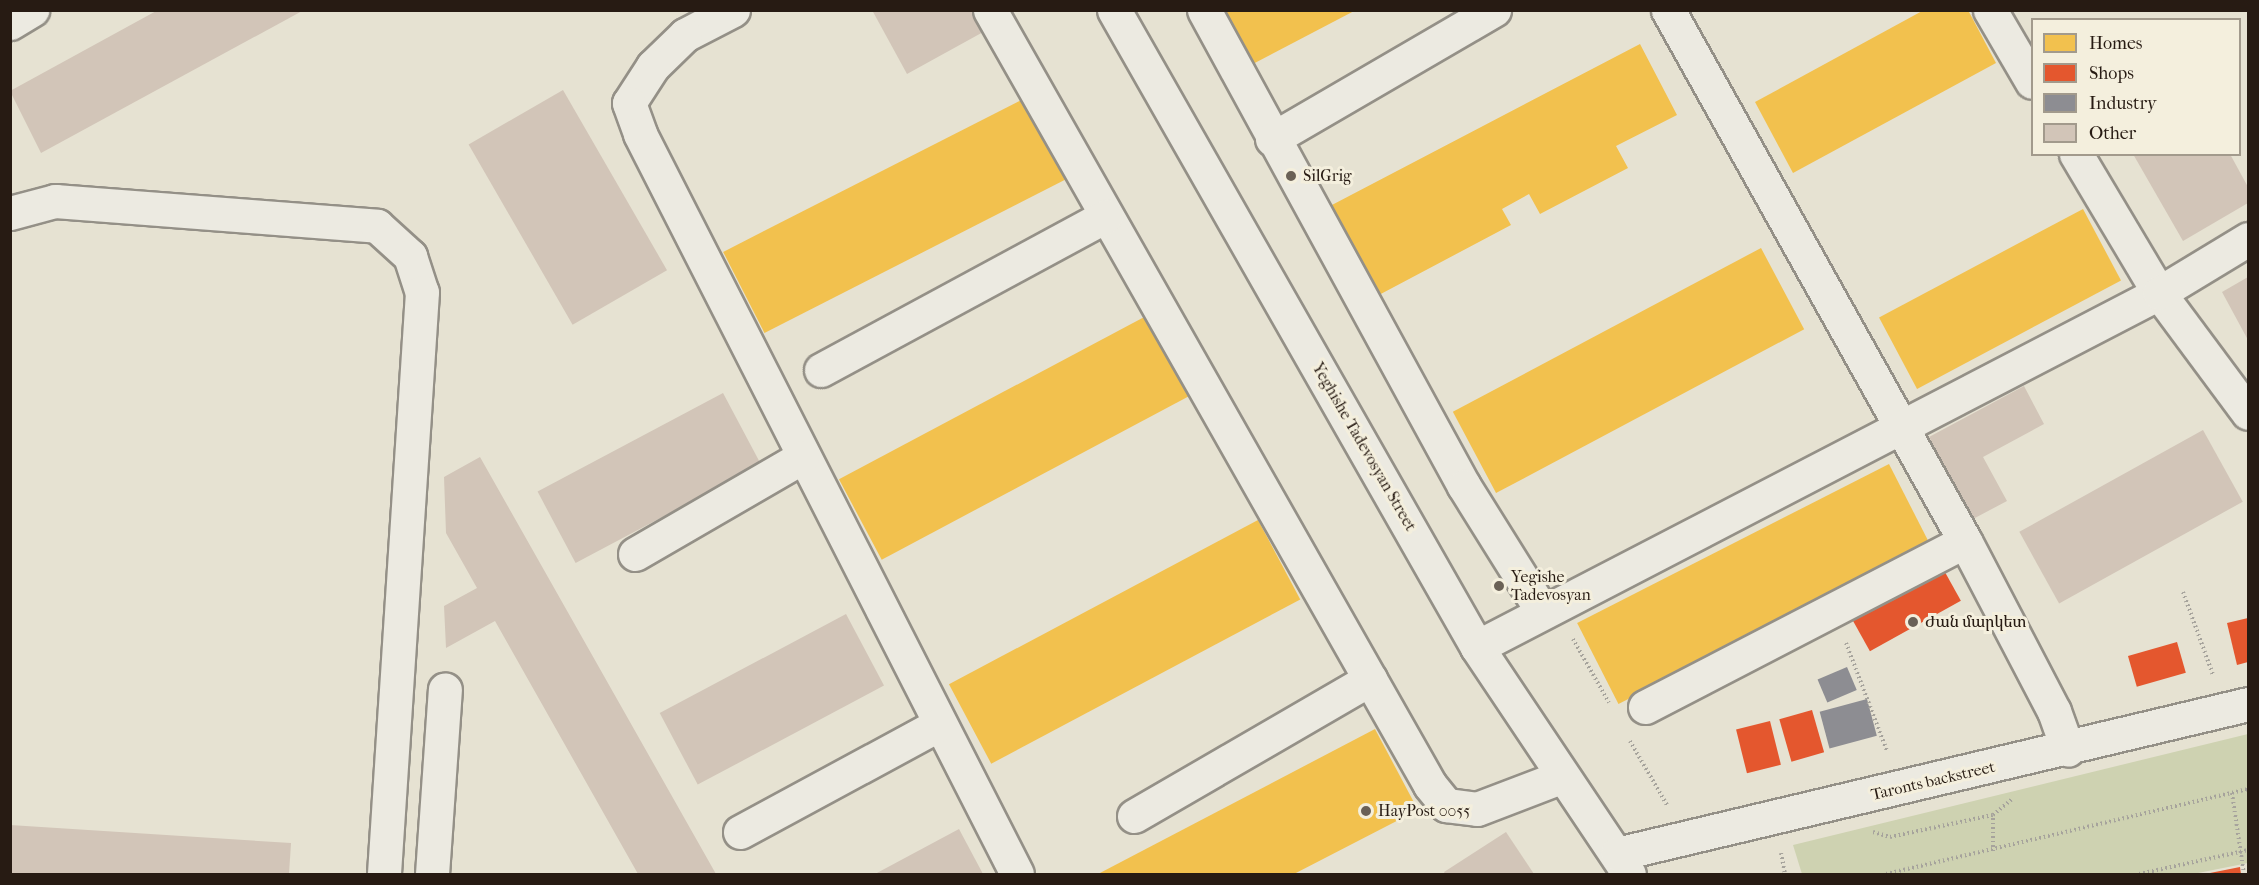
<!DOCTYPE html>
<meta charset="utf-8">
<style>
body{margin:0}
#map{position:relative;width:2259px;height:885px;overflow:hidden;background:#e6e2d2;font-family:"IM FELL French Canon","Noto Serif Armenian",serif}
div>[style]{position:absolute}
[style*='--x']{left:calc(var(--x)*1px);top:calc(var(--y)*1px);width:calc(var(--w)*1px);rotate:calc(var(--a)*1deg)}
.green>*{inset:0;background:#ced2b1}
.homes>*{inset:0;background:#f2c14e;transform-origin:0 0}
.shops>*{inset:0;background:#e4572e;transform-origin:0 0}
.industry>*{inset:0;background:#8d8d92;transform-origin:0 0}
.building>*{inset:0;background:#d2c5b8;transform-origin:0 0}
.path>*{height:4px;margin-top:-2px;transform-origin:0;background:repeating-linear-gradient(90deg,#a6a39c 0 1.5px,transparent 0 4.5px)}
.roads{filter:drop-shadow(2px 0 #949087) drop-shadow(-2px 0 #949087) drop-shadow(0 2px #949087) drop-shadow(0 -2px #949087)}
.minor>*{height:33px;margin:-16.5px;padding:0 16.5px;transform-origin:16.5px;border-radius:16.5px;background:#eceae1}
.dots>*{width:16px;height:16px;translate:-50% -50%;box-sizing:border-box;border:3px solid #f4efdd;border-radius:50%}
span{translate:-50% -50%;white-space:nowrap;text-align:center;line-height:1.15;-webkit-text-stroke:6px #f4efdd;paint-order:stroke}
.poi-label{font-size:16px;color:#271b13}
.left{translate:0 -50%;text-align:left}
.street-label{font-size:16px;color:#271b13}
.frame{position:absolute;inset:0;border:12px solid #271b13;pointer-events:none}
.legend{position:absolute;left:2031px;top:18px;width:210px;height:138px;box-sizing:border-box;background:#f4efdd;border:2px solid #a29a8c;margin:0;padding:8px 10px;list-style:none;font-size:18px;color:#271b13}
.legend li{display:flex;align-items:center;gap:12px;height:30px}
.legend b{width:30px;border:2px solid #a29a8c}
</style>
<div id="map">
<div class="green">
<i style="clip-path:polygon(2248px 734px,2248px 863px,2193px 874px,1802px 874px,1793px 845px)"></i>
</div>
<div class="homes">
<i style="clip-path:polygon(1220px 10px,1356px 10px,1249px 66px)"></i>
<i style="clip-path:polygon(1924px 10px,1968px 10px,1996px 63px,1793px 173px,1755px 102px)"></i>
<i style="clip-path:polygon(1640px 44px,1677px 115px,1616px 146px,1628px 168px,1540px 214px,1529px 194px,1502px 209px,1511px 225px,1377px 296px,1330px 206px)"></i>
<i style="left:1035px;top:93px;width:91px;height:350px;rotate:63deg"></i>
<i style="left:2083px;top:209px;width:81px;height:231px;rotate:62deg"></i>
<i style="left:1761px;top:248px;width:92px;height:349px;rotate:62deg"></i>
<i style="left:1148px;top:315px;width:91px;height:350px;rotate:62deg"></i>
<i style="left:1889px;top:464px;width:91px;height:350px;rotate:63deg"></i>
<i style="left:1258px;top:520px;width:90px;height:350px;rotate:62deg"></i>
<i style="clip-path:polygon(1375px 729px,1418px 810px,1294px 874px,1098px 874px)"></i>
</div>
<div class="shops">
<i style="left:1941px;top:565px;width:41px;height:104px;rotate:61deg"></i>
<i style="clip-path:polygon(2248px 618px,2248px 662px,2237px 665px,2227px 623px)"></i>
<i style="left:2177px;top:642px;width:32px;height:51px;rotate:74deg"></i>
<i style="left:1812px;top:710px;width:44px;height:34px;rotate:74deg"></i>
<i style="left:1770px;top:721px;width:45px;height:35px;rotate:76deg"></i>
<i style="clip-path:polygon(2240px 867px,2241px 874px,2210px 874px,2210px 873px)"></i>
</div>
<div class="industry">
<i style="left:1847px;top:667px;width:25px;height:32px;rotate:67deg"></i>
<i style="left:1867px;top:699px;width:38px;height:49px;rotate:75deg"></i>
</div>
<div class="building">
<i style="clip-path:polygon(158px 10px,304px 10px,41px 153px,10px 91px)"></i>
<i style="clip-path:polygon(872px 10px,973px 10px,985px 31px,907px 74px)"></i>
<i style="left:563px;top:90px;width:208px;height:109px;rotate:60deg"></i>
<i style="clip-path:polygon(2133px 154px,2230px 154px,2248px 187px,2248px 203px,2183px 241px)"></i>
<i style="clip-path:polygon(2248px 277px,2248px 340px,2222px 292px)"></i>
<i style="clip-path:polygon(2024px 386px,2044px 424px,1983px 457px,2007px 501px,1973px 519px,1929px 437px)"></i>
<i style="left:723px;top:393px;width:81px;height:210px;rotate:62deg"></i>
<i style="left:2203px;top:430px;width:82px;height:210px;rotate:61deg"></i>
<i style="clip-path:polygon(480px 457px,716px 874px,638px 874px,495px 621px,446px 648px,444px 606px,477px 588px,446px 533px,444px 477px)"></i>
<i style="left:846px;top:614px;width:81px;height:211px;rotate:62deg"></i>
<i style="clip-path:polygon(10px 825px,291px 843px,289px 874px,10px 874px)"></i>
<i style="clip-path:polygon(959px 829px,983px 874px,875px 874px)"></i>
<i style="clip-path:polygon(1506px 832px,1534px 874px,1445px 874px,1444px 872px)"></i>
</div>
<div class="path">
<i style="--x:2183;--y:592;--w:88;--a:70.1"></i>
<i style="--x:1573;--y:639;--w:73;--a:60.6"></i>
<i style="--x:1846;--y:643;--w:116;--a:69.2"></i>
<i style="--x:1630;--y:741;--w:74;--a:60"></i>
<i style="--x:2232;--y:793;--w:82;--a:81.6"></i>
<i style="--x:1873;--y:832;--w:18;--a:16"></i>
<i style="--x:1890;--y:837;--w:105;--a:-12.1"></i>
<i style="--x:1993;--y:815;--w:25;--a:-40"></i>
<i style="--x:1993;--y:851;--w:36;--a:-90"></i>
<i style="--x:1781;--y:853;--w:21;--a:79"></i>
<i style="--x:1886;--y:874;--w:372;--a:-13.2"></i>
<i style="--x:2139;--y:874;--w:112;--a:-12.4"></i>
</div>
<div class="roads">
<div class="minor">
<i style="--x:733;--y:10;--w:54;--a:152.5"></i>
<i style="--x:685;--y:35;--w:45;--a:135.9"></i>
<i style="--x:653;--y:66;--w:44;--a:123"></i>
<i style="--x:629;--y:103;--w:33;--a:70"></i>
<i style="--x:640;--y:134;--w:830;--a:63"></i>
<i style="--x:990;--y:10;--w:891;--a:60.41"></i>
<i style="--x:1430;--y:785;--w:26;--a:51"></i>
<i style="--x:1446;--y:805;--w:31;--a:7"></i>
<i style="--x:1477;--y:809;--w:90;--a:-20.9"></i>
<i style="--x:1114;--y:10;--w:733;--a:60.32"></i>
<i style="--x:1477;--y:647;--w:273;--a:56.2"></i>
<i style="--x:1204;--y:10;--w:542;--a:61.36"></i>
<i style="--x:1464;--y:486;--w:145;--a:58"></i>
<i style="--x:1668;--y:10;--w:608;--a:60.78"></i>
<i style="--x:1965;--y:541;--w:192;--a:62.4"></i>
<i style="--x:2054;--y:711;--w:41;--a:70.3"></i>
<i style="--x:1990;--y:10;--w:83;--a:59.7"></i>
<i style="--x:10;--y:23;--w:26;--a:-31"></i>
<i style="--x:1272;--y:139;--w:257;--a:-30.2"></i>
<i style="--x:2076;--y:154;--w:162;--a:59.2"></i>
<i style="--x:2159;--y:293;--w:149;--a:53.4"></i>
<i style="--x:10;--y:213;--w:47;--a:-14.9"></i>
<i style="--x:55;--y:201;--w:323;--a:4.4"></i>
<i style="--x:377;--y:226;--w:45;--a:42.3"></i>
<i style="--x:410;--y:256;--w:38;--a:72"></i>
<i style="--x:422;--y:292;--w:583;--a:93.74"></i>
<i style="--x:821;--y:370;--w:324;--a:-28.4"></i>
<i style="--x:635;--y:554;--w:193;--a:-30.1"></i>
<i style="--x:1477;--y:647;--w:768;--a:-27.43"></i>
<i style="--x:2159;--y:293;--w:104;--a:-31.2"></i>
<i style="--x:1645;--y:707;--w:360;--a:-27.4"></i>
<i style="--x:1134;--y:816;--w:273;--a:-30.1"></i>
<i style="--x:740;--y:832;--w:227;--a:-28.4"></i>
<i style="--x:1617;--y:854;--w:649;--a:-13.37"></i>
<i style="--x:432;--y:874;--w:185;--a:-86"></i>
</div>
</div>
<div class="dots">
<i style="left:1291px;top:176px;background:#6a6156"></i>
<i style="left:1499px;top:586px;background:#6a6156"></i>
<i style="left:1913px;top:622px;background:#6a6156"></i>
<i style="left:1366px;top:811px;background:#6a6156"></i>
</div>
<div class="poi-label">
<span class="left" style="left:1303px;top:176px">SilGrig</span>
<span class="left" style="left:1511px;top:586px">Yegishe<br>Tadevosyan</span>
<span class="left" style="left:1925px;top:622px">Ժան մարկետ</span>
<span class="left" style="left:1378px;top:811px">HayPost 0055</span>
</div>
<div class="street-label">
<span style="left:1364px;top:447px;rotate:60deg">Yeghishe Tadevosyan Street</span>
<span style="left:1933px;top:781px;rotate:-13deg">Taronts backstreet</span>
</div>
<div class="frame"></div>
<ul class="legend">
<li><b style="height:16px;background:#f2c14e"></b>Homes</li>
<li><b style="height:16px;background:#e4572e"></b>Shops</li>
<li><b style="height:16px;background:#8d8d92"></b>Industry</li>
<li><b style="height:16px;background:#d2c5b8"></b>Other</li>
</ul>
</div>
